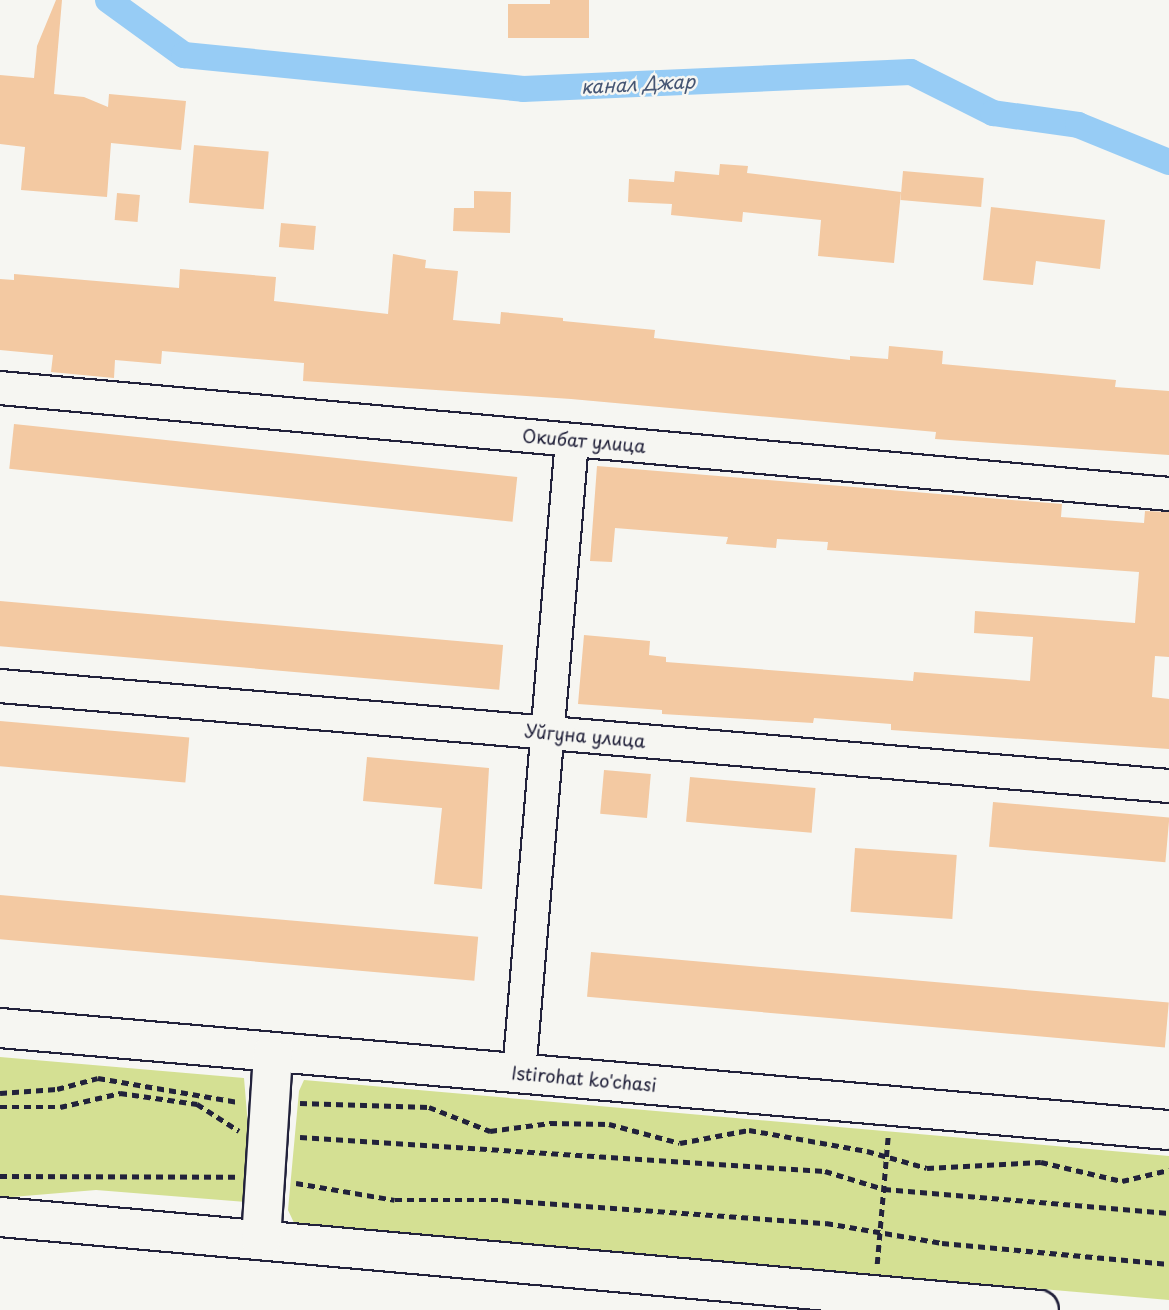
<!DOCTYPE html>
<meta charset="utf-8">
<style>
body{margin:0}
#map{position:relative;width:1169px;height:1310px;overflow:hidden;background:#f6f6f2;font-family:"Playpen Sans",sans-serif}
div>[style]{position:absolute}
[style*='--x']{left:calc(var(--x)*1px);top:calc(var(--y)*1px);width:calc(var(--w)*1px);rotate:calc(var(--a)*1deg)}
.green>*{inset:0;background:#d4e093}
.canal>*{height:26px;margin:-13px;padding:0 13px;transform-origin:13px;border-radius:13px;background:#97ccf5}
.building>*{inset:0;background:#f3c9a2;transform-origin:0 0}
.path>*{height:4.5px;margin-top:-2.25px;transform-origin:0;background:repeating-linear-gradient(90deg,#22223b 0 7px,transparent 0 12px)}
.roads{filter:drop-shadow(2px 0 #22223b) drop-shadow(-2px 0 #22223b) drop-shadow(0 2px #22223b) drop-shadow(0 -2px #22223b)}
.minor>*{height:32px;margin:-16px;padding:0 16px;transform-origin:16px;border-radius:16px;background:#f6f6f2}
.major>*{height:38px;margin:-19px;padding:0 19px;transform-origin:19px;border-radius:19px;background:#f6f6f2}
span{translate:-50% -50%;white-space:nowrap;text-align:center;line-height:1.15;-webkit-text-stroke:5px #f6f6f2;paint-order:stroke}
.street-label{font-size:18px;color:#22223b}
.water-label{font-size:19px;color:#455573;font-style:italic}
</style>
<div id="map">
<div class="green">
<i style="clip-path:polygon(0 1057px,244px 1078px,250px 1149px,246px 1202px,96px 1190px,0 1198px)"></i>
<i style="clip-path:polygon(304px 1080px,1169px 1156px,1169px 1300px,295px 1225px,288px 1210px,299px 1091px)"></i>
</div>
<div class="canal">
<i style="--x:108;--y:0;--w:94;--a:35.9"></i>
<i style="--x:184;--y:55;--w:341;--a:5.7"></i>
<i style="--x:523;--y:89;--w:388;--a:-2.5"></i>
<i style="--x:911;--y:72;--w:92;--a:26.6"></i>
<i style="--x:993;--y:113;--w:86;--a:8"></i>
<i style="--x:1078;--y:125;--w:98;--a:22.1"></i>
</div>
<div class="building">
<i style="clip-path:polygon(56px 0,62px 0,54px 94px,84px 97px,108px 107px,109px 94px,186px 101px,181px 150px,111px 143px,107px 197px,21px 190px,25px 147px,0 144px,0 75px,34px 78px,37px 46px)"></i>
<i style="clip-path:polygon(550px 0,589px 0,589px 38px,508px 38px,508px 4px,550px 4px)"></i>
<i style="left:194px;top:145px;width:75px;height:58px;rotate:5deg"></i>
<i style="clip-path:polygon(720px 164px,748px 166px,747px 173px,901px 192px,894px 263px,818px 256px,821px 220px,743px 212px,742px 222px,671px 215px,672px 204px,628px 202px,629px 179px,674px 182px,675px 171px,719px 175px)"></i>
<i style="left:903px;top:171px;width:81px;height:29px;rotate:5deg"></i>
<i style="clip-path:polygon(474px 191px,511px 192px,510px 233px,453px 231px,454px 208px,474px 208px)"></i>
<i style="left:117px;top:193px;width:23px;height:27px;rotate:5deg"></i>
<i style="clip-path:polygon(991px 207px,1105px 220px,1100px 269px,1036px 261px,1033px 285px,983px 280px)"></i>
<i style="left:281px;top:223px;width:35px;height:24px;rotate:5deg"></i>
<i style="clip-path:polygon(393px 254px,426px 260px,425px 268px,458px 271px,453px 320px,500px 324px,501px 312px,563px 318px,563px 321px,655px 330px,654px 338px,850px 360px,850px 356px,888px 359px,889px 346px,943px 351px,942px 364px,1116px 380px,1115px 387px,1169px 391px,1169px 455px,935px 439px,936px 432px,571px 399px,303px 381px,304px 363px,162px 351px,161px 364px,115px 360px,114px 378px,51px 372px,53px 355px,0 350px,0 279px,14px 280px,14px 274px,179px 288px,180px 269px,276px 277px,274px 301px,388px 314px)"></i>
<i style="left:14px;top:424px;width:506px;height:45px;rotate:6deg"></i>
<i style="clip-path:polygon(597px 466px,1062px 504px,1061px 517px,1144px 523px,1145px 511px,1169px 512px,1169px 657px,1155px 656px,1152px 697px,1169px 699px,1169px 749px,891px 730px,891px 724px,814px 718px,813px 723px,662px 714px,662px 710px,578px 704px,584px 635px,650px 641px,649px 655px,666px 657px,666px 662px,913px 681px,914px 672px,1030px 681px,1033px 637px,974px 633px,975px 611px,1135px 623px,1139px 572px,827px 550px,828px 542px,777px 539px,776px 548px,726px 544px,728px 537px,615px 528px,612px 562px,590px 561px)"></i>
<i style="left:0;top:601px;width:505px;height:45px;rotate:5deg"></i>
<i style="left:0;top:721px;width:190px;height:45px;rotate:5deg"></i>
<i style="clip-path:polygon(367px 757px,489px 768px,482px 889px,434px 884px,442px 808px,363px 801px)"></i>
<i style="left:604px;top:770px;width:47px;height:44px;rotate:5deg"></i>
<i style="left:690px;top:777px;width:126px;height:45px;rotate:5deg"></i>
<i style="left:993px;top:802px;width:177px;height:45px;rotate:5deg"></i>
<i style="left:855px;top:848px;width:102px;height:64px;rotate:4deg"></i>
<i style="left:0;top:895px;width:480px;height:44px;rotate:5deg"></i>
<i style="left:591px;top:952px;width:580px;height:45px;rotate:5deg"></i>
</div>
<div class="path">
<i style="--x:0;--y:1093;--w:57;--a:-4"></i>
<i style="--x:57;--y:1089;--w:42;--a:-15"></i>
<i style="--x:98;--y:1078;--w:142;--a:9.7"></i>
<i style="--x:300;--y:1103;--w:129;--a:1.8"></i>
<i style="--x:429;--y:1107;--w:66;--a:21.5"></i>
<i style="--x:490;--y:1131;--w:61;--a:-7.6"></i>
<i style="--x:550;--y:1123;--w:59;--a:1"></i>
<i style="--x:609;--y:1124;--w:73;--a:15"></i>
<i style="--x:680;--y:1143;--w:70;--a:-10.7"></i>
<i style="--x:749;--y:1130;--w:120;--a:10.1"></i>
<i style="--x:867;--y:1151;--w:62;--a:15.8"></i>
<i style="--x:927;--y:1168;--w:114;--a:-3"></i>
<i style="--x:1041;--y:1162;--w:83;--a:13.2"></i>
<i style="--x:1122;--y:1181;--w:48;--a:-13.2"></i>
<i style="--x:0;--y:1107;--w:60;--a:0"></i>
<i style="--x:60;--y:1107;--w:62;--a:-13.1"></i>
<i style="--x:120;--y:1093;--w:78;--a:8.1"></i>
<i style="--x:197;--y:1104;--w:50;--a:32.7"></i>
<i style="--x:300;--y:1137;--w:526;--a:3.71"></i>
<i style="--x:825;--y:1171;--w:62;--a:17"></i>
<i style="--x:884;--y:1189;--w:286;--a:4.8"></i>
<i style="--x:0;--y:1176;--w:235;--a:0.2"></i>
<i style="--x:296;--y:1183;--w:100;--a:9.7"></i>
<i style="--x:395;--y:1200;--w:107;--a:0"></i>
<i style="--x:502;--y:1200;--w:325;--a:4.1"></i>
<i style="--x:826;--y:1223;--w:118;--a:9.8"></i>
<i style="--x:942;--y:1243;--w:228;--a:5.3"></i>
<i style="--x:877;--y:1264;--w:128;--a:-85.1"></i>
</div>
<div class="roads">
<div class="minor">
<i style="--x:0;--y:388;--w:1174;--a:5.18"></i>
<i style="--x:0;--y:686;--w:1173;--a:4.89"></i>
<i style="--x:519;--y:1073;--w:635;--a:-85.21"></i>
</div>
<div class="major">
<i style="--x:0;--y:1028;--w:1173;--a:4.99"></i>
<i style="--x:0;--y:1217;--w:1043;--a:5.11"></i>
<i style="--x:261;--y:1240;--w:188;--a:-86.3"></i>
</div>
</div>
<div class="street-label">
<span style="left:584px;top:441px;rotate:5deg">Окибат улица</span>
<span style="left:585px;top:736px;rotate:5deg">Уйгуна улица</span>
<span style="left:584px;top:1079px;rotate:5deg">Istirohat ko'chasi</span>
</div>
<div class="water-label">
<span style="left:638px;top:84px;rotate:-3deg">канал Джар</span>
</div>
</div>
